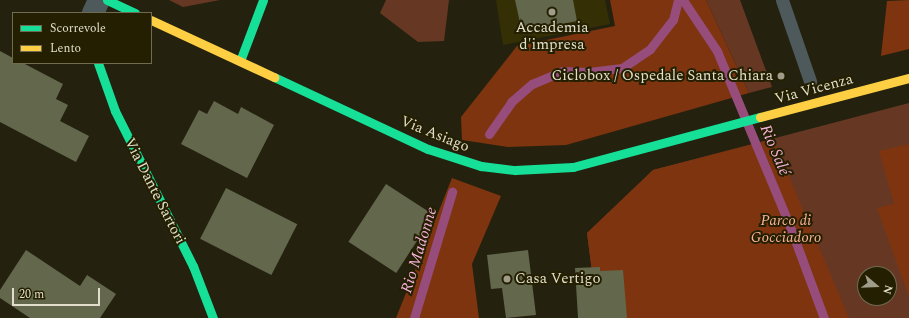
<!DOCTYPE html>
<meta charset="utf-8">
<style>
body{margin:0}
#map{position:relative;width:909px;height:318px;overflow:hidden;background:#24220f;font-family:Spectral,serif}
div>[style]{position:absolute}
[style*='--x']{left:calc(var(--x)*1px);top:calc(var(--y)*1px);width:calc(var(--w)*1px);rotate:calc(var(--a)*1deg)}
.built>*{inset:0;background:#342f05}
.green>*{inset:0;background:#663823}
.forest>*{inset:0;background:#7e340f}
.stream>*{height:9px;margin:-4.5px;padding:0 4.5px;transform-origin:4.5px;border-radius:4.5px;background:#974d7b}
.building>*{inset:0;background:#63674c;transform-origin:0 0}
.lane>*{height:13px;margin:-6.5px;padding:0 6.5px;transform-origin:6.5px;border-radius:6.5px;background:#4d595b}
.street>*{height:22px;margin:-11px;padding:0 11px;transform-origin:11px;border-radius:11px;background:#4d595b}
.fast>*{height:9px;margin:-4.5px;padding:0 4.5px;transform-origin:4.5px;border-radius:4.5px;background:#16e098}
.slow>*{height:9px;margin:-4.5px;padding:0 4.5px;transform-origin:4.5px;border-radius:4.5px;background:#ffcf43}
.dots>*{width:11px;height:11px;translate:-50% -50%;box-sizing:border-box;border:2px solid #241f00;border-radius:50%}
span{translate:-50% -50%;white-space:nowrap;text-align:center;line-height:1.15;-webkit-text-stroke:4px #241f00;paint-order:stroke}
.poi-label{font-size:15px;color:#e1dfcc}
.right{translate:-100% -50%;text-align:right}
.left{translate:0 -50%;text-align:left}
.street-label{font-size:15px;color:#e1dfcc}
.park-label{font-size:15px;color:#fab195;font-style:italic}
.water-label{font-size:16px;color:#f5b2dc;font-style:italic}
.legend{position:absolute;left:12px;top:12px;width:140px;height:52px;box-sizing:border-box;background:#241f00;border:1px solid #706c52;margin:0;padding:5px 7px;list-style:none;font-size:12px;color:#e1dfcc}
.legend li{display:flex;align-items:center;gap:8px;height:20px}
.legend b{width:20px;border:1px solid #706c52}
.north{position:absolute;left:857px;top:266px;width:40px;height:40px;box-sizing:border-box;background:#241f00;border:1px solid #706c52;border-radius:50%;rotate:109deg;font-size:11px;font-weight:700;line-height:16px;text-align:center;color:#e1dfcc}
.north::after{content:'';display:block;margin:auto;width:14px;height:18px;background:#9f9d8a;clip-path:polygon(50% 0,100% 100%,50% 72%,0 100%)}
.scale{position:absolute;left:12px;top:288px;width:88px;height:18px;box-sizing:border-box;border:2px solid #e1dfcc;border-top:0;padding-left:5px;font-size:12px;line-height:14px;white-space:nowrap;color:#e1dfcc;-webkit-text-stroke:3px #241f00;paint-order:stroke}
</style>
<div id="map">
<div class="built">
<i style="clip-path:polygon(496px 0,605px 0,610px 24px,503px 45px)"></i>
</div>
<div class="green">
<i style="clip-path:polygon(169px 0,220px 0,183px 7px)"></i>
<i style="clip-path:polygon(386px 0,449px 0,444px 41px,418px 42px,380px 13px)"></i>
<i style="clip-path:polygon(706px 0,740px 0,772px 87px,749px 93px)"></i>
<i style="clip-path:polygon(evenodd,909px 103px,909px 318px,598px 318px,587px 233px,653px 170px,909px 103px,865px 274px,889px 274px,889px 298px,865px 298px,865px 274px)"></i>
</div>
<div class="forest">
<i style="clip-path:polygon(610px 0,706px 0,749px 93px,566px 145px,508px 147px,462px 140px,461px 117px,517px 46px,615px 26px)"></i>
<i style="clip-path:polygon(909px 0,909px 49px,881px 56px,887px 1px)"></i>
<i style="clip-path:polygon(773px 139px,849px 318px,598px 318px,587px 233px,653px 170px)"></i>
<i style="clip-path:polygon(909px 144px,909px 297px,877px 208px,894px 204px,879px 151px)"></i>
<i style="clip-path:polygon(452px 178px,501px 196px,472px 264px,479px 318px,396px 318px)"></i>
</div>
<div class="stream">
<i style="--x:683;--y:0;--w:61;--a:56.3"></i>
<i style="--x:717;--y:51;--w:187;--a:67.4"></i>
<i style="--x:789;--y:224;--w:100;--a:69.6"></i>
<i style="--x:489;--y:134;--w:39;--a:-55"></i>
<i style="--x:511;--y:102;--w:28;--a:-41"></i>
<i style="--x:532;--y:84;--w:33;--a:-23"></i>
<i style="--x:562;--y:71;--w:27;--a:2"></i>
<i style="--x:589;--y:72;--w:33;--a:-7"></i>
<i style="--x:622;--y:68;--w:34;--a:-34"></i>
<i style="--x:650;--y:49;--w:37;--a:-52"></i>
<i style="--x:673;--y:20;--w:21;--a:-76"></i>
<i style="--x:414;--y:318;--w:132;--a:-73.2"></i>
</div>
<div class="building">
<i style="clip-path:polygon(515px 0,573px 0,577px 21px,522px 32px)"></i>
<i style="clip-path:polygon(0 51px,13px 58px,13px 63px,23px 63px,63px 84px,56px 99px,68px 105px,60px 121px,89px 136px,76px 162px,0 122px)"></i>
<i style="clip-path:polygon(214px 101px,238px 114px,241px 107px,274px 125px,247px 178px,181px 144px,199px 110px,207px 114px)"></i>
<i style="left:386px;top:184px;width:57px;height:69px;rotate:33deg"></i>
<i style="left:226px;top:188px;width:80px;height:57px;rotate:27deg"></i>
<i style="clip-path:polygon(26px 250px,80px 286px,87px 275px,116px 294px,100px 318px,30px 318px,0 298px,0 290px)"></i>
<i style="clip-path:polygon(528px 250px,536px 315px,506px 318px,502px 288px,491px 289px,487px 255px)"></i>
<i style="clip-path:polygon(600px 267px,600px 271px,623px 270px,627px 318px,578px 318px,575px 268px)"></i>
</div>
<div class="lane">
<i style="--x:782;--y:0;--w:86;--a:70.9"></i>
</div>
<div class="street">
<i style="--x:93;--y:13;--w:14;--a:-65"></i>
</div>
<div class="fast">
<i style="--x:107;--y:0;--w:31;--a:25"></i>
<i style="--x:240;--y:61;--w:65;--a:-69.3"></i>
<i style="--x:98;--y:63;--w:51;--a:70.5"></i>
<i style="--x:115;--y:111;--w:174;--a:63.3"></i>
<i style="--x:193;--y:266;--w:56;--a:69"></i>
<i style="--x:274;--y:77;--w:170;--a:25.1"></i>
<i style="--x:428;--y:149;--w:56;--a:17.8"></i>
<i style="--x:481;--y:166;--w:34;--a:7"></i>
<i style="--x:515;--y:170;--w:58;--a:-3"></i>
<i style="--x:573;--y:167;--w:194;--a:-15"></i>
</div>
<div class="slow">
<i style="--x:151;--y:20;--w:136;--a:24.9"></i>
<i style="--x:760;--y:117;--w:154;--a:-14.7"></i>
</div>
<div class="dots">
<i style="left:552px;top:12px;background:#9f9d8a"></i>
<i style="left:781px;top:76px;background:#9f9d8a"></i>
<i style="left:507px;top:279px;background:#9f9d8a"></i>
</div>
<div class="poi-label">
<span style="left:552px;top:36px">Accademia<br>d'impresa</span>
<span class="right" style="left:773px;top:76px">Ciclobox / Ospedale Santa Chiara</span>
<span class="left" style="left:515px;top:279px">Casa Vertigo</span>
</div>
<div class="street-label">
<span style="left:814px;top:89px;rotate:-15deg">Via Vicenza</span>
<span style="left:435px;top:134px;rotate:22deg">Via Asiago</span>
<span style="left:155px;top:191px;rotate:63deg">Via Dante Sartori</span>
</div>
<div class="park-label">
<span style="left:786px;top:229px">Parco di<br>Gocciadoro</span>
</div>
<div class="water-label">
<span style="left:775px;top:150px;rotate:67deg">Rio Salé</span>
<span style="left:419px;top:250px;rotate:-73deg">Rio Madonne</span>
</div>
<ul class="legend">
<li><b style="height:5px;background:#16e098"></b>Scorrevole</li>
<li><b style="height:5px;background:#ffcf43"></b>Lento</li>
</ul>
<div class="north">N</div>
<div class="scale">20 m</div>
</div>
